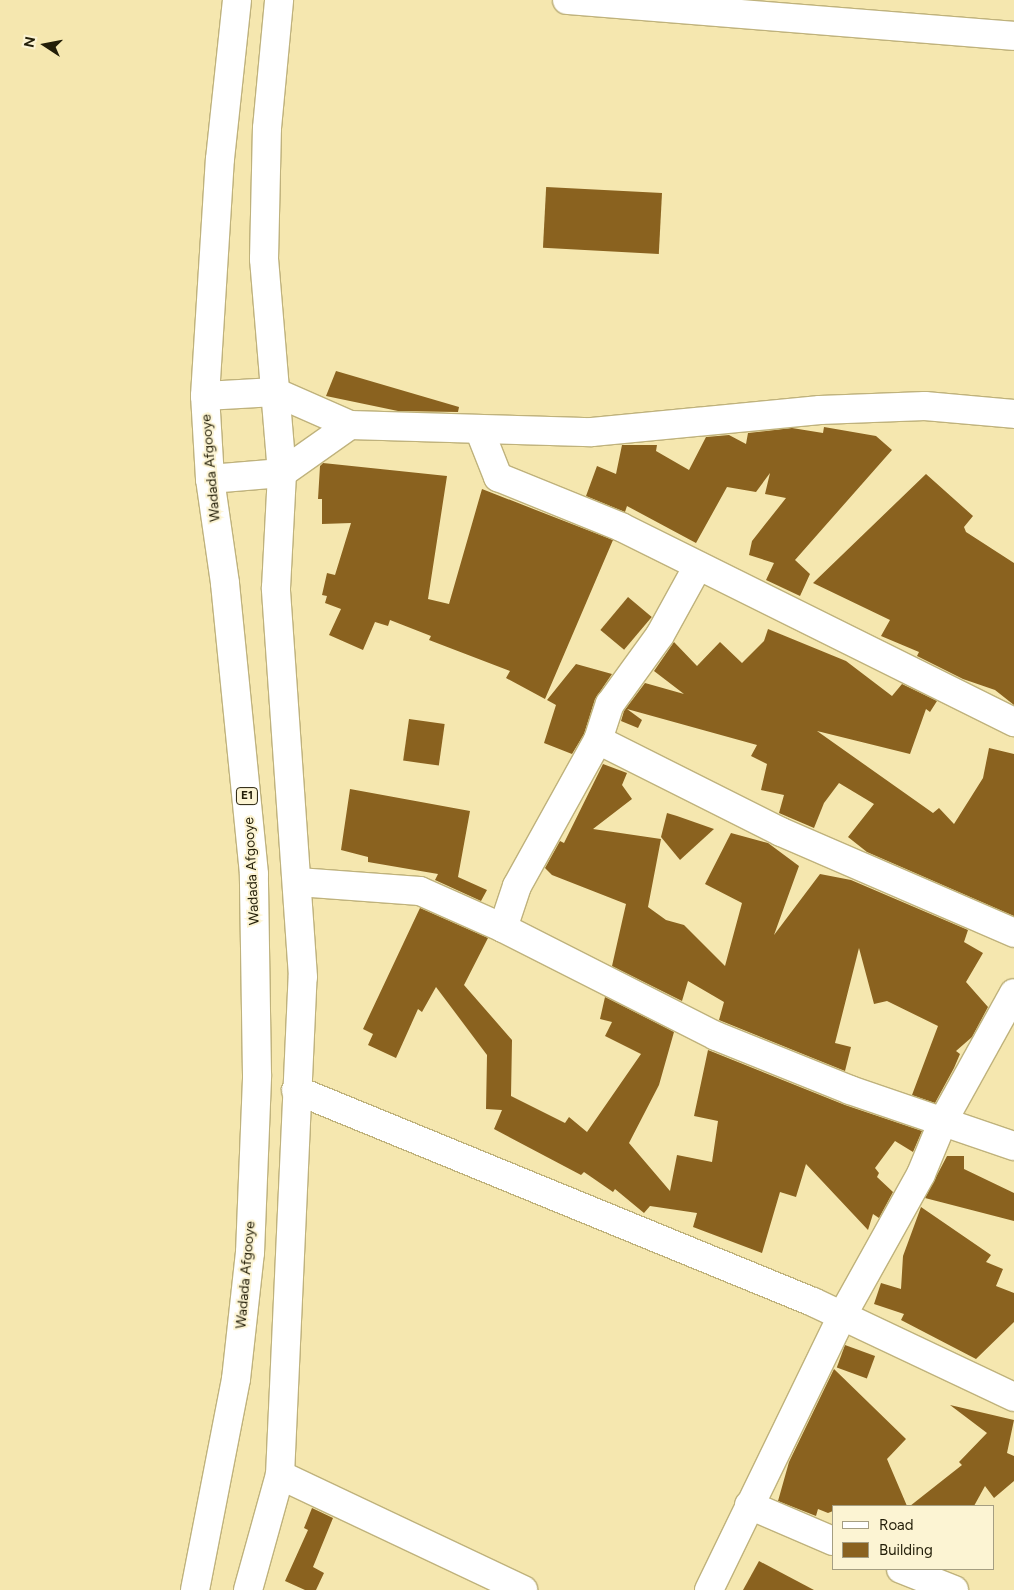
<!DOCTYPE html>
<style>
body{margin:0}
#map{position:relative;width:1014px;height:1590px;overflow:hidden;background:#f5e7af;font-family:Figtree,sans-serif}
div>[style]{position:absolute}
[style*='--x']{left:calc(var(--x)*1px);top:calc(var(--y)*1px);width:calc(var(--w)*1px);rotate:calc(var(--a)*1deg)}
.building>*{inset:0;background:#8a621f;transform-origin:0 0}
.roads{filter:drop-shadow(1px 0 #bfb27c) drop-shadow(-1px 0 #bfb27c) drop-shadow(0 1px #bfb27c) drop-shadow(0 -1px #bfb27c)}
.minor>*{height:28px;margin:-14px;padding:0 14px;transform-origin:14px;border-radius:14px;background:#fff}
.highway>*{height:28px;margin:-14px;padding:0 14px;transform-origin:14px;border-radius:14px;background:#fff}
span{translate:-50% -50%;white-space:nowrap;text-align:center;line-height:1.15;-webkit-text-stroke:4px #fcf4d3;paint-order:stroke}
.shield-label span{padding:1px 4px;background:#fcf4d3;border:1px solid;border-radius:4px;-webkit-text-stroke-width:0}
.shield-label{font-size:12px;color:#231e08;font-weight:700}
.street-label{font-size:14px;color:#231e08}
.legend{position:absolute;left:832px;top:1505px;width:162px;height:65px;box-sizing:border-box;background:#fcf4d3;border:1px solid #a59e82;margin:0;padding:6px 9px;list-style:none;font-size:15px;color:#231e08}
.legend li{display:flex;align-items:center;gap:10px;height:25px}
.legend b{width:25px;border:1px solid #a59e82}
.north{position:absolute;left:20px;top:20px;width:50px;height:50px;-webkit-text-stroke:4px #fcf4d3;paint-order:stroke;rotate:281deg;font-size:14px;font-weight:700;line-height:20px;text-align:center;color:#231e08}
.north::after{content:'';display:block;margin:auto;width:18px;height:22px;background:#231e08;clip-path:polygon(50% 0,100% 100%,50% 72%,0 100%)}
</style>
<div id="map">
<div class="building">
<i style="left:662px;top:193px;width:61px;height:116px;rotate:93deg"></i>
<i style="clip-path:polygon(336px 371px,459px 407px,458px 412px,398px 411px,326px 396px)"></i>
<i style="clip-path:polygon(824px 427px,876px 436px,892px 450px,795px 560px,810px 574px,800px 596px,766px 580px,774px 563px,749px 555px,752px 541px,786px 498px,765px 494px,770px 473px,756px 492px,727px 487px,696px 543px,627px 506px,625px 512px,586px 496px,597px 466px,616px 474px,622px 445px,657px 445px,656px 451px,689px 470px,706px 437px,729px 435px,746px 444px,748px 433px,792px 428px,823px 433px)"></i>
<i style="clip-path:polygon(323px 463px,447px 476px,428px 599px,449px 604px,482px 489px,613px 540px,545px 699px,506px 678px,510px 671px,429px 640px,431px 636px,390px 620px,388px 626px,375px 622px,363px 650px,329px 635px,341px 609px,325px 603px,327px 596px,322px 595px,327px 573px,335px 575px,351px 523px,322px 524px,322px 499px,318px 499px,320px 466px)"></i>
<i style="clip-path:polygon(926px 474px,973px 516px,964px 527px,966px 532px,1014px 563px,1014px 705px,995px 690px,963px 679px,917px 656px,919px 652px,881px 636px,890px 620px,813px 583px)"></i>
<i style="left:628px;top:597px;width:31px;height:43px;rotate:40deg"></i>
<i style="clip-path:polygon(768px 629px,846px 661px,892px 696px,902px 684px,937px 701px,930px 712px,926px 709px,910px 754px,817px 731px,933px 813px,939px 808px,954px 824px,983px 778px,989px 748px,1014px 754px,1014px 916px,867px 852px,848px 837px,874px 804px,839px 783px,824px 803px,814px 828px,779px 813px,784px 795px,761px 790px,767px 764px,751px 756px,757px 745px,627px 709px,642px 720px,638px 728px,621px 721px,624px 711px,645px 683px,684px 694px,654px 671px,674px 642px,697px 666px,720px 642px,742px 663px,764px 641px)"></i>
<i style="clip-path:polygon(576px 664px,612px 674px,595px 699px,584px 734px,572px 754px,544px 743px,556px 705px,547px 700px)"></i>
<i style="left:409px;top:719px;width:36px;height:42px;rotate:8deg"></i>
<i style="clip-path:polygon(603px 764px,627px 773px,622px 785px,632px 799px,593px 829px,661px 839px,648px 907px,666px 920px,684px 925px,725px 966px,742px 903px,705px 884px,731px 833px,768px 843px,799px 866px,774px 935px,820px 874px,851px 880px,968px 930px,964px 942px,983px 953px,966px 982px,988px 1007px,972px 1037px,956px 1051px,960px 1054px,954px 1068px,935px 1103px,912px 1095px,938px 1026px,887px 1001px,874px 1004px,859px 948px,835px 1043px,851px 1047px,845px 1071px,719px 1020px,724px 1002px,688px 981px,682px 1001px,612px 966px,626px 904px,552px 875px,545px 868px,560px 841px,564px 843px)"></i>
<i style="clip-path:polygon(350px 789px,470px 811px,458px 877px,487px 890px,481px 901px,435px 880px,438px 874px,368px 862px,368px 857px,341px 850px)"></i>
<i style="clip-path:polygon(667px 813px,677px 816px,714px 829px,680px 860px,661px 837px)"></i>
<i style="clip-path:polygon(420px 908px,488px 938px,464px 985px,512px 1040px,511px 1096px,565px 1123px,569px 1117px,587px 1132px,641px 1054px,605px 1036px,612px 1022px,600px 1019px,605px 997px,674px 1032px,659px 1085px,629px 1143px,670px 1191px,677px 1155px,712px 1162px,718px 1121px,694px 1116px,708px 1050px,845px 1105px,922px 1131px,913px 1152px,895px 1141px,875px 1168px,879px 1173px,877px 1177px,893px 1192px,879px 1218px,873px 1214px,868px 1230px,806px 1164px,796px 1197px,780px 1192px,762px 1253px,693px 1227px,697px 1213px,650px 1206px,644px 1213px,615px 1189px,613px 1192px,584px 1172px,581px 1175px,494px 1129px,502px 1110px,486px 1109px,487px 1055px,436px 987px,422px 1012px,418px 1009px,396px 1058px,368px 1045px,373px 1034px,363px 1029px)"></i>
<i style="clip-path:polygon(947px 1156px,964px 1156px,964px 1169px,1014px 1193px,1014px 1221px,925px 1198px)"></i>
<i style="clip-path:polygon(921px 1207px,991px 1255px,986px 1262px,1003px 1269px,996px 1286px,1014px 1293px,1014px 1322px,976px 1359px,901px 1320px,904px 1314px,874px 1304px,881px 1283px,901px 1289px,903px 1256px)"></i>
<i style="left:845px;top:1345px;width:32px;height:24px;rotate:20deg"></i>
<i style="clip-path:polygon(834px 1369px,906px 1439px,887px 1459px,907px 1506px,833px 1506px,833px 1511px,828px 1513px,818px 1509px,816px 1516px,778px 1501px,789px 1462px)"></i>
<i style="clip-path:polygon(950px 1405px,1014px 1420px,1007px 1453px,1014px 1456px,1014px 1481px,994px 1498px,985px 1486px,974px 1506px,910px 1506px,962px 1465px,959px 1462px,987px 1433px)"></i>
<i style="clip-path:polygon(312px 1508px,333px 1518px,313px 1567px,324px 1573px,316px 1590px,305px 1590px,285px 1581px,308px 1530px,304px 1528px)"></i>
<i style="clip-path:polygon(759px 1561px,814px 1590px,743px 1590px)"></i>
</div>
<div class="roads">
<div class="minor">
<i style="--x:567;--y:0;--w:448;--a:4.6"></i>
<i style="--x:205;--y:396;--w:70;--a:-3.3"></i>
<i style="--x:275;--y:392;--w:82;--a:23.7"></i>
<i style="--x:350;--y:425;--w:242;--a:1.7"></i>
<i style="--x:592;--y:432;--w:229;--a:-5.5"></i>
<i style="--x:820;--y:410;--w:105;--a:-2.2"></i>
<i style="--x:925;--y:406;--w:89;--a:5.1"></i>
<i style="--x:479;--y:429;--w:52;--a:68.4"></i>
<i style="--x:498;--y:477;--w:133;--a:22.1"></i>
<i style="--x:621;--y:527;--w:439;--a:26.4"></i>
<i style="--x:210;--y:479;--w:72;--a:-4.8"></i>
<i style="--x:282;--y:473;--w:83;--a:-35.2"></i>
<i style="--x:598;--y:740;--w:38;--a:-72"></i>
<i style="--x:610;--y:704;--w:85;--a:-54.1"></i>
<i style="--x:660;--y:635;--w:79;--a:-61.2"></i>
<i style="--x:298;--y:882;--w:122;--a:4.2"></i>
<i style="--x:420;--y:891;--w:91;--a:24"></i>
<i style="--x:503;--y:928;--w:239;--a:26.9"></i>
<i style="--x:716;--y:1036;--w:144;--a:21.9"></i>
<i style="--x:850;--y:1090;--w:173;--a:18.9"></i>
<i style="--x:503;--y:928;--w:44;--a:-71.6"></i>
<i style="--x:517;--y:886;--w:167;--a:-61"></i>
<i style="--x:598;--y:740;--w:205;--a:26.7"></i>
<i style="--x:781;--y:832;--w:254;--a:23.4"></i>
<i style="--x:296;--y:1090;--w:559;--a:22.3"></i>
<i style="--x:813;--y:1302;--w:222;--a:25.3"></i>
<i style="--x:280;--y:1475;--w:269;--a:25.3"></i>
<i style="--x:749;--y:1505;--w:91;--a:23.2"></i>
<i style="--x:901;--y:1569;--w:57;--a:21.6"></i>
<i style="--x:709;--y:1590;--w:305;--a:-64.1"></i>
<i style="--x:842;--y:1316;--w:162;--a:-60.9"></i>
<i style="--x:921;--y:1174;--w:57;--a:-67.5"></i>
<i style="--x:943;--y:1121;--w:146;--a:-61"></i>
</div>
<div class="highway">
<i style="--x:195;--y:1590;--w:215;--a:-79"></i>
<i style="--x:236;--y:1379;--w:127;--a:-83.7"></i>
<i style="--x:250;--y:1253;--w:178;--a:-87.7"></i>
<i style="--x:257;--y:1075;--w:201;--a:-90.9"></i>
<i style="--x:254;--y:874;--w:292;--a:-95.7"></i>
<i style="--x:225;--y:583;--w:105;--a:-98.2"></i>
<i style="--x:210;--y:479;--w:83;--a:-93.4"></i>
<i style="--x:205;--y:396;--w:237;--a:-86.4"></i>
<i style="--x:220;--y:159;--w:160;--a:-83.9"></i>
<i style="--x:248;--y:1590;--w:119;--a:-74.5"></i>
<i style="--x:280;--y:1475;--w:499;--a:-87.4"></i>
<i style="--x:303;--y:977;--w:390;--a:-94"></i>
<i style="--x:276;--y:588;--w:115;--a:-87"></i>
<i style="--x:282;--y:473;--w:215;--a:-94.8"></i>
<i style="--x:264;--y:259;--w:131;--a:-88.7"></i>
<i style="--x:267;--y:128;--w:129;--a:-84.6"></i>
</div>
</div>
<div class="shield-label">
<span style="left:247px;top:796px">E1</span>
</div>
<div class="street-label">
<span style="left:211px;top:468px;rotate:-95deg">Wadada Afgooye</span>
<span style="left:252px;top:871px;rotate:-93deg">Wadada Afgooye</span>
<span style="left:246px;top:1275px;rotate:-85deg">Wadada Afgooye</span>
</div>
<ul class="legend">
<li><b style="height:6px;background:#fff"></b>Road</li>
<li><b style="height:14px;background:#8a621f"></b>Building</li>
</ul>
<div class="north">N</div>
</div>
